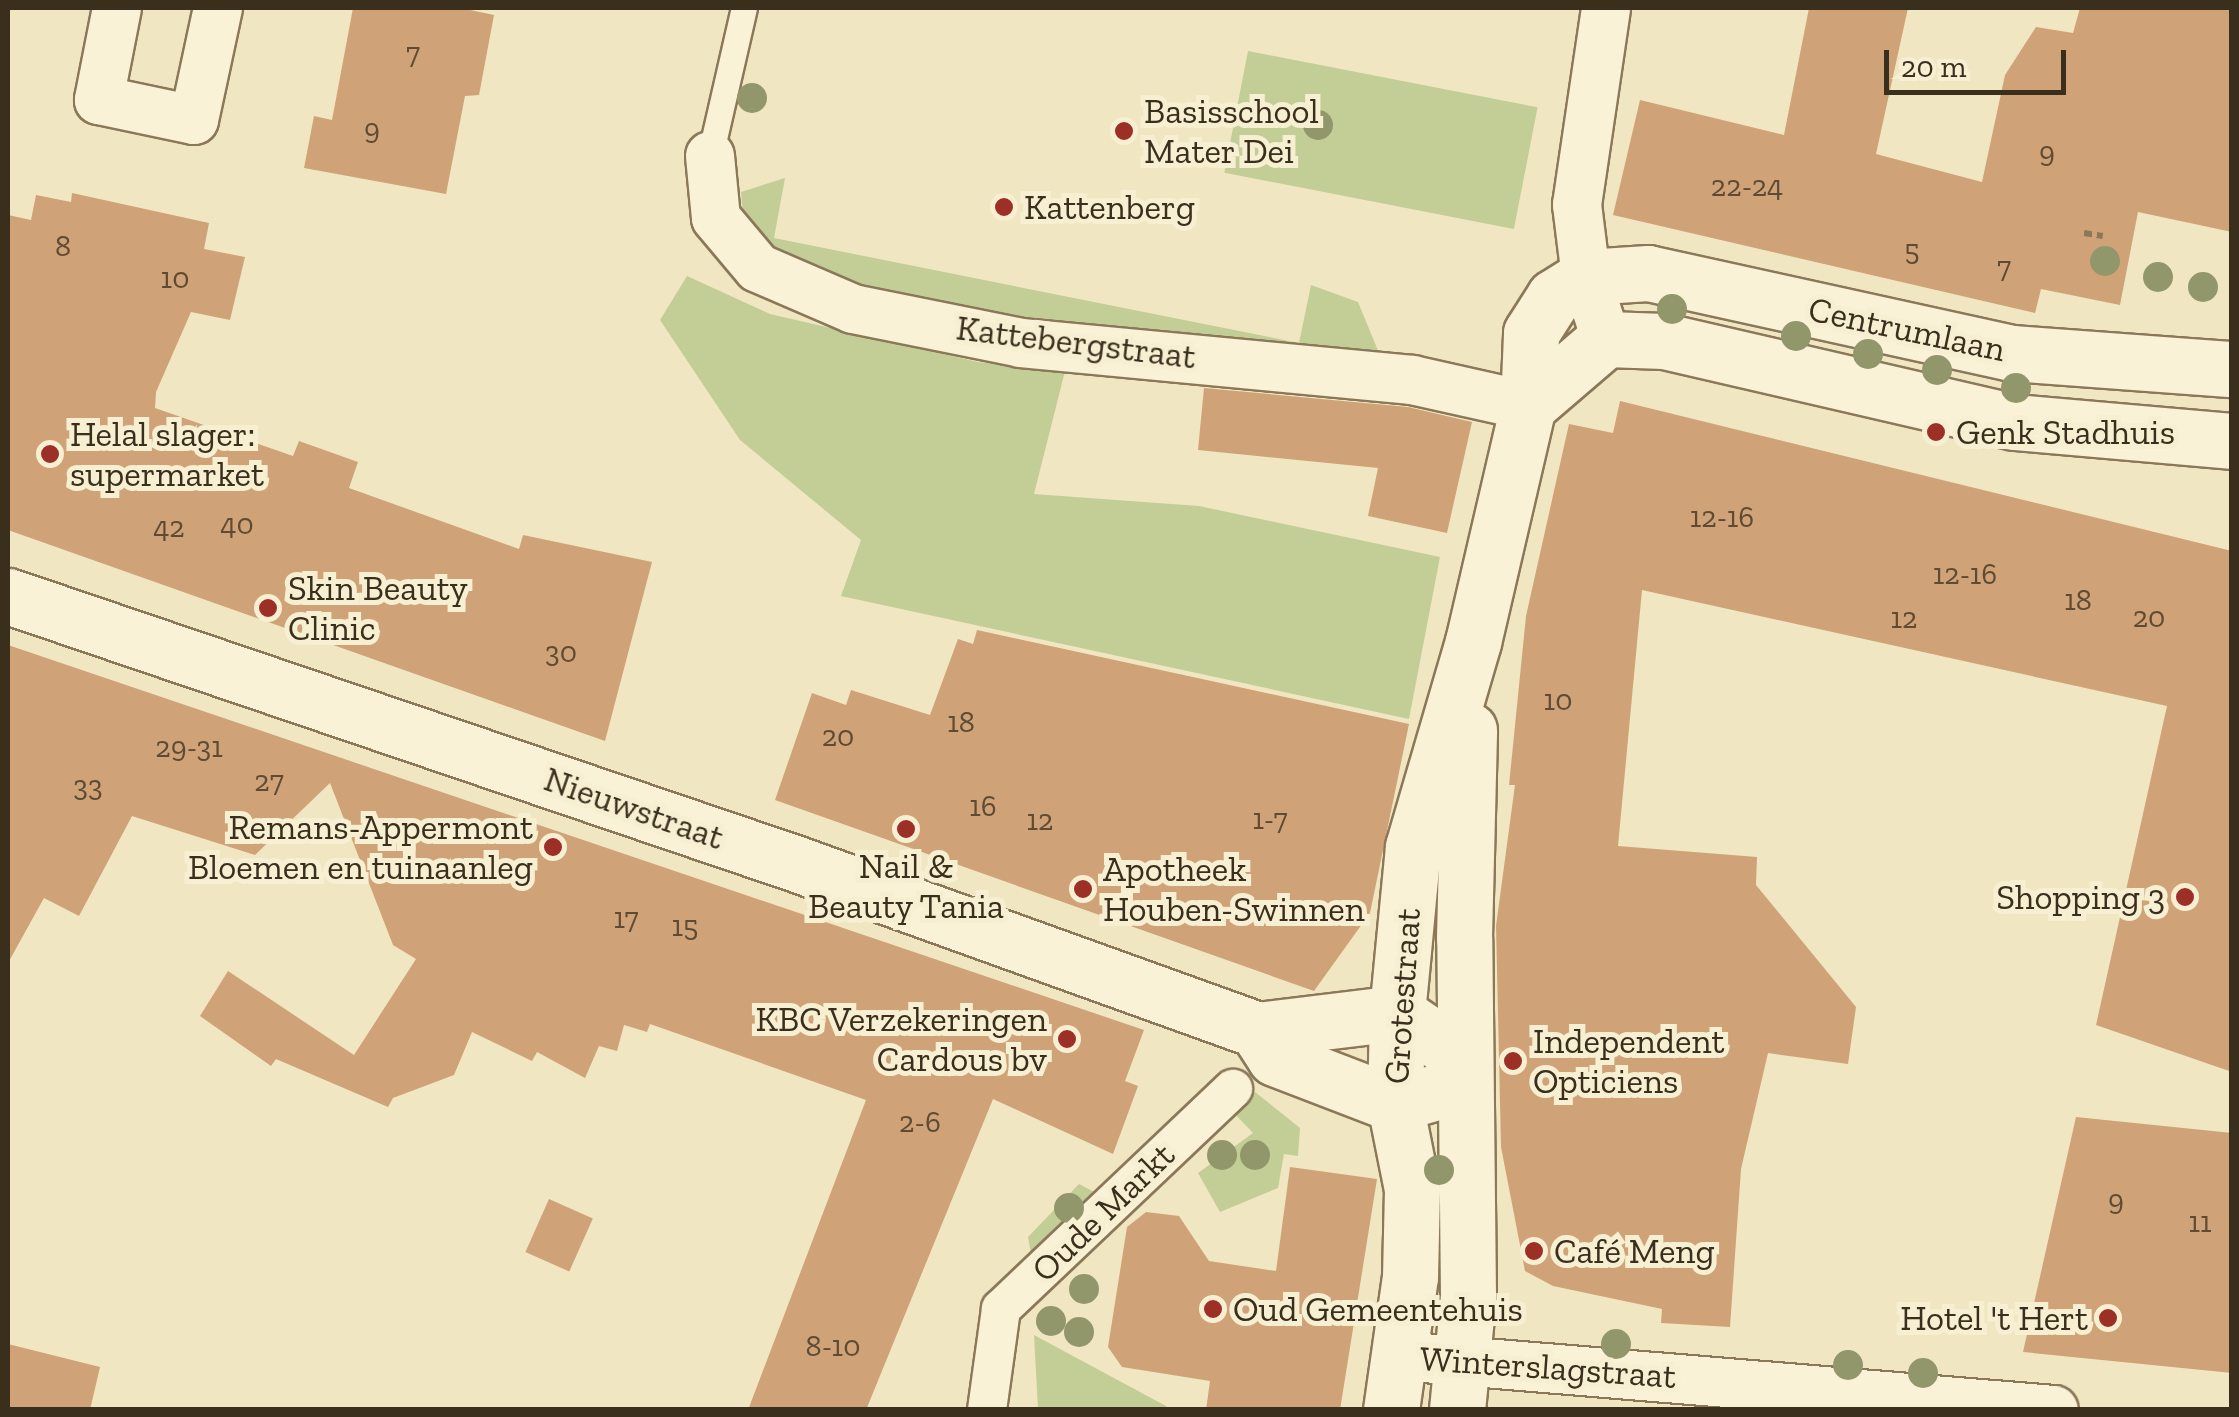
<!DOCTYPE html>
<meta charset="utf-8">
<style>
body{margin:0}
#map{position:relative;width:2239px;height:1417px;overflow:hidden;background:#f0e6c2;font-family:"Zilla Slab",serif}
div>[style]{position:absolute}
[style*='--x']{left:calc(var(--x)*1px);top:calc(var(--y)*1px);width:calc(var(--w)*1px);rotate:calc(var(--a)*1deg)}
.green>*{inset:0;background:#c3ce96;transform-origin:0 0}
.building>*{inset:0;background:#cfa377;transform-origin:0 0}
.path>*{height:6px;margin-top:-3px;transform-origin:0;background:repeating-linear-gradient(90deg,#8b7859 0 8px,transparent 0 13px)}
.roads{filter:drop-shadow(2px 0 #8b7859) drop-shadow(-2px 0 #8b7859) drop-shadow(0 2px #8b7859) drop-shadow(0 -2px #8b7859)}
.service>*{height:25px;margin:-12.5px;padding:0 12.5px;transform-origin:12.5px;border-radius:12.5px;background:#faf2d6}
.pedestrian>*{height:38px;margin:-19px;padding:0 19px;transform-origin:19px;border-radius:19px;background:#faf2d6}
.minor>*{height:48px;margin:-24px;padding:0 24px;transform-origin:24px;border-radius:24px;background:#faf2d6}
.tertiary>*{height:55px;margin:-27.5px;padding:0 27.5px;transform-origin:27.5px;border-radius:27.5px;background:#faf2d6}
.secondary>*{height:55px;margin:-27.5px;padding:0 27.5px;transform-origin:27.5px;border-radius:27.5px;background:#faf2d6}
.trees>*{width:30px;height:30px;margin:-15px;border-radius:50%;background:#92976b}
.dots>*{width:28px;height:28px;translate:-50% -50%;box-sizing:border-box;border:5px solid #f7efd2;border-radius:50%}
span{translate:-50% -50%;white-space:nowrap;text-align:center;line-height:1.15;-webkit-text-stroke:10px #f7efd2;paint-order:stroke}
.number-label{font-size:30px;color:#5f4b34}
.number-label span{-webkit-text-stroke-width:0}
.poi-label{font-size:35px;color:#3a2e1d}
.left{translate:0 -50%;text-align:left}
.right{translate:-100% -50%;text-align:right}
.street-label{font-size:35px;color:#3a2e1d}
.frame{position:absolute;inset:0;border:10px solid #3a2e1d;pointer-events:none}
.scale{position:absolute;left:1884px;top:50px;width:182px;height:45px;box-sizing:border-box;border:5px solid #3a2e1d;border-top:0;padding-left:12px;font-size:30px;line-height:35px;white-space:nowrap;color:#3a2e1d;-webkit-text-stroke:8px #f7efd2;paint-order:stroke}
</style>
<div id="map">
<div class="green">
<i style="left:1248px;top:51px;width:295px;height:124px;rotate:11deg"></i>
<i style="clip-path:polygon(785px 178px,774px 238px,1299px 343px,1311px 285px,1358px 302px,1379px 353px,1000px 324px,843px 288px,776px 254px,744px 230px,741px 192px)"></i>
<i style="clip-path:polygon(687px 276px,770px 314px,978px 362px,1065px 371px,1034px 494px,1199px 506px,1440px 557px,1409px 719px,841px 596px,861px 540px,740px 440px,660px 320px)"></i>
<i style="clip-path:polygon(1255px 1092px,1300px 1128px,1298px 1156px,1284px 1154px,1278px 1188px,1220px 1212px,1198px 1173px,1253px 1133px,1235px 1114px)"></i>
<i style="clip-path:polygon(1079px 1184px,1098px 1194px,1032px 1259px,1028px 1237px)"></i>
<i style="clip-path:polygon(1034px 1335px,1166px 1406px,1166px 1409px,1038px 1409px)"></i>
</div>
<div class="building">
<i style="clip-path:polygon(353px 8px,461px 8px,494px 15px,479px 95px,465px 96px,446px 194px,304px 168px,314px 116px,332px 120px)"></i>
<i style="clip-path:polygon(1809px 8px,1908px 8px,1876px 154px,1982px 182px,2005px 75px,2036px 27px,2073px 33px,2080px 8px,2232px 8px,2232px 232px,2138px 212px,2120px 305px,2041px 289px,2035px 313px,1613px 215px,1640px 100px,1784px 135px)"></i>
<i style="clip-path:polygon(72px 193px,209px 223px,204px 249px,245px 257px,230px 320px,191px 312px,156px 392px,155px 408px,293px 456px,299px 441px,358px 462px,349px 488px,519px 549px,523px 535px,652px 562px,605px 741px,8px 530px,8px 215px,31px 220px,36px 195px,71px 202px)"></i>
<i style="clip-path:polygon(1204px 388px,1408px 407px,1472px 422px,1447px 533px,1368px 516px,1378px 468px,1198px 450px)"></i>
<i style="clip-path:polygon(1620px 401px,2232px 551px,2232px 1072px,2096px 1025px,2167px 706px,1642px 590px,1618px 846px,1757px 857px,1756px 885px,1856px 1007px,1848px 1064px,1768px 1053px,1741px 1169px,1730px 1327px,1661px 1323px,1662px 1309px,1553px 1286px,1525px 1271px,1501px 1147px,1496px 926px,1515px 785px,1509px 785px,1526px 616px,1569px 424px,1613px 433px)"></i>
<i style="clip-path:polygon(977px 630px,1409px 724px,1370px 913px,1314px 991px,775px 800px,812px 693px,846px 705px,851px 690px,930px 715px,958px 639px,973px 644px)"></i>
<i style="clip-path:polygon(8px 645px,1144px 1030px,1125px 1081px,1138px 1086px,1113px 1154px,993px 1099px,866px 1410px,748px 1410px,866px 1100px,650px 1024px,647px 1032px,624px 1025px,617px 1051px,599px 1046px,585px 1078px,537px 1052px,532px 1061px,472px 1032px,454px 1075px,393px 1098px,388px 1107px,276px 1059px,271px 1066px,200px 1016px,228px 971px,354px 1055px,416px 959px,393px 945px,330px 783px,255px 855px,132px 816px,79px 916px,44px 898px,8px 963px)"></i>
<i style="clip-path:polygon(2076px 1117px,2232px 1133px,2232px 1373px,2023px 1352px)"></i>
<i style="clip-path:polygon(1290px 1167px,1377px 1179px,1340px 1410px,1206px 1410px,1210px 1381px,1122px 1367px,1108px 1347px,1127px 1227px,1146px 1212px,1179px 1216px,1209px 1261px,1276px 1271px)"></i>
<i style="left:549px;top:1199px;width:48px;height:58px;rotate:24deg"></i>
<i style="clip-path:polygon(8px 1344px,100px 1367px,90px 1410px,8px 1410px)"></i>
</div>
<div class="path">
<i style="--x:2084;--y:233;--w:19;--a:9"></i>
</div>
<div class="roads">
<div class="service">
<i style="--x:710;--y:156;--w:152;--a:-77.1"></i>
</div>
<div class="pedestrian">
<i style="--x:987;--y:1410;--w:102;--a:-82.1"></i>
<i style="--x:1001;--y:1309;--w:320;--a:-43.5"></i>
</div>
<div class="minor">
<i style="--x:117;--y:8;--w:94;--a:101.1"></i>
<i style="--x:99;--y:100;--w:97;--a:11.9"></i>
<i style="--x:194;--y:120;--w:115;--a:-77.9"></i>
<i style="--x:710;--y:156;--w:62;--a:84.5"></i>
<i style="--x:716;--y:218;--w:65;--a:50"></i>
<i style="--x:758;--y:268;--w:103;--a:23.3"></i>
<i style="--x:853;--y:309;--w:171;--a:11.4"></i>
<i style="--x:1021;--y:343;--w:393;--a:5.4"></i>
<i style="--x:1412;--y:380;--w:119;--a:12.6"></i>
<i style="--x:1606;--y:339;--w:65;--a:-107.9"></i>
<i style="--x:1586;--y:277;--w:73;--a:-97.1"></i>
<i style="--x:1577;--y:205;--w:199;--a:-81.6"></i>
<i style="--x:1400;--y:1356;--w:656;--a:4.72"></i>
</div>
<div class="tertiary">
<i style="--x:8;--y:596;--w:833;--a:18.76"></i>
<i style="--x:797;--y:864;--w:489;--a:19.8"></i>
<i style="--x:1257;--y:1030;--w:141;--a:-6.9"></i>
<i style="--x:1397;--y:1013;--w:81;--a:34.5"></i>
<i style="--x:1257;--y:1030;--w:33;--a:57"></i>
<i style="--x:1275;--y:1058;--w:129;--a:21"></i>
<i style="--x:1395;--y:1104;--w:72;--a:-16.2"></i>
</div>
<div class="secondary">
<i style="--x:1528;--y:406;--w:103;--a:-40.7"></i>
<i style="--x:1606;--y:339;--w:58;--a:2"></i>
<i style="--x:1664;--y:341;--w:360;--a:13"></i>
<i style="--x:2015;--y:422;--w:218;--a:5"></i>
<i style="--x:1391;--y:1410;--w:134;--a:-81.9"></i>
<i style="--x:1410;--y:1277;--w:88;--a:-88.7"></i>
<i style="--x:1412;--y:1189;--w:87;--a:-101.3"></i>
<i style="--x:1395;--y:1104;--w:91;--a:-88.7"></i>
<i style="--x:1397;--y:1013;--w:167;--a:-84.5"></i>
<i style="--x:1413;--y:847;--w:214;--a:-73.7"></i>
<i style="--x:1473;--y:642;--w:242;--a:-76.9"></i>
<i style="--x:1528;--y:406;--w:73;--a:-87.6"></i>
<i style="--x:1531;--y:333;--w:43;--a:-57.4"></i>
<i style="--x:1554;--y:297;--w:38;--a:-32"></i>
<i style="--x:1586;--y:277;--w:62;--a:-3.7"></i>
<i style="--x:1648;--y:273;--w:373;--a:12.4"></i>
<i style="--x:2012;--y:353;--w:221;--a:4.2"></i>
<i style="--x:1457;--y:1410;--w:116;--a:-84.5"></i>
<i style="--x:1468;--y:1295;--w:357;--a:-90.6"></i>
<i style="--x:1464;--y:938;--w:208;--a:-88.6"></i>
</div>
</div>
<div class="trees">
<i style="left:752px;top:98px"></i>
<i style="left:1318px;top:125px"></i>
<i style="left:2105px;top:261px"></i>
<i style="left:2158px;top:277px"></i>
<i style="left:2203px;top:287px"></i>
<i style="left:1672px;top:309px"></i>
<i style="left:1796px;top:336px"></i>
<i style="left:1868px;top:354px"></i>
<i style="left:1937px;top:370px"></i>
<i style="left:2016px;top:388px"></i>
<i style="left:1222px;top:1155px"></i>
<i style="left:1255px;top:1155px"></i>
<i style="left:1439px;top:1170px"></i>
<i style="left:1069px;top:1208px"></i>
<i style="left:1084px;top:1289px"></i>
<i style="left:1051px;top:1321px"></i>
<i style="left:1079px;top:1332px"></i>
<i style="left:1616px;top:1344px"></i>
<i style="left:1848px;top:1365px"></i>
<i style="left:1923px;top:1373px"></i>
</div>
<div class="dots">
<i style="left:1124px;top:131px;background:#9c2f26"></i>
<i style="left:1004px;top:207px;background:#9c2f26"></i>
<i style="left:1936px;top:432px;background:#9c2f26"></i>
<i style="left:50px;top:454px;background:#9c2f26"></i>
<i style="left:268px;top:608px;background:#9c2f26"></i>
<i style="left:906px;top:829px;background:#9c2f26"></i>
<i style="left:553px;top:847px;background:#9c2f26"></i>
<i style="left:1083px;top:889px;background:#9c2f26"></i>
<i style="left:2185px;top:897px;background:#9c2f26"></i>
<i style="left:1067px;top:1039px;background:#9c2f26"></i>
<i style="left:1513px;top:1061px;background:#9c2f26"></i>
<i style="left:1534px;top:1251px;background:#9c2f26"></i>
<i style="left:1213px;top:1309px;background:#9c2f26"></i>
<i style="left:2108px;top:1318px;background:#9c2f26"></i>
</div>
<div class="number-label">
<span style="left:413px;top:53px">7</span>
<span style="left:372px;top:129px">9</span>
<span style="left:2047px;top:152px">9</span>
<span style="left:1747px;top:186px">22-24</span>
<span style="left:63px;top:246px">8</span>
<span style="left:1912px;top:250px">5</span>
<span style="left:2004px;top:267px">7</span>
<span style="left:175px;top:278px">10</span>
<span style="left:1722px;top:517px">12-16</span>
<span style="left:237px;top:524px">40</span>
<span style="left:169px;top:527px">42</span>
<span style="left:1965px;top:574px">12-16</span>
<span style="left:2078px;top:600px">18</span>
<span style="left:2149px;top:617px">20</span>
<span style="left:1904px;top:618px">12</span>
<span style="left:561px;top:652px">30</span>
<span style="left:1558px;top:700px">10</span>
<span style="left:961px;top:722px">18</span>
<span style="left:838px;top:736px">20</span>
<span style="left:189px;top:747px">29-31</span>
<span style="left:269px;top:781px">27</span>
<span style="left:88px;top:786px">33</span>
<span style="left:983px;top:806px">16</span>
<span style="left:1270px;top:819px">1-7</span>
<span style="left:1040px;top:820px">12</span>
<span style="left:626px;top:918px">17</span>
<span style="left:685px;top:926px">15</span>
<span style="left:920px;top:1122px">2-6</span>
<span style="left:2116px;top:1200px">9</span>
<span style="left:2200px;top:1222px">11</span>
<span style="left:833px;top:1346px">8-10</span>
</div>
<div class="poi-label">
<span class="left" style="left:1144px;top:131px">Basisschool<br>Mater Dei</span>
<span class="left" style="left:1024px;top:207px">Kattenberg</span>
<span class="left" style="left:1956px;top:432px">Genk Stadhuis</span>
<span class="left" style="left:70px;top:454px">Helal slager:<br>supermarket</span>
<span class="left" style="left:288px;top:608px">Skin Beauty<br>Clinic</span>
<span class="right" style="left:533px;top:847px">Remans-Appermont<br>Bloemen en tuinaanleg</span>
<span style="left:906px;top:886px">Nail &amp;<br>Beauty Tania</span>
<span class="left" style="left:1103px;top:889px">Apotheek<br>Houben-Swinnen</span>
<span class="right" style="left:2165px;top:897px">Shopping 3</span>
<span class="right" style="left:1047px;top:1039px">KBC Verzekeringen<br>Cardous bv</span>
<span class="left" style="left:1533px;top:1061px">Independent<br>Opticiens</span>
<span class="left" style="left:1554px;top:1251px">Café Meng</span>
<span class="left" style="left:1233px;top:1309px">Oud Gemeentehuis</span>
<span class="right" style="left:2088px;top:1318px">Hotel 't Hert</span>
</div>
<div class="street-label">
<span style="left:1907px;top:329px;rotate:12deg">Centrumlaan</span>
<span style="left:1076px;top:342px;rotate:7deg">Kattebergstraat</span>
<span style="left:634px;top:808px;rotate:19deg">Nieuwstraat</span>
<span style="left:1402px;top:996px;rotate:-86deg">Grotestraat</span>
<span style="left:1103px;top:1212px;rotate:-44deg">Oude Markt</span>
<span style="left:1548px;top:1367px;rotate:4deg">Winterslagstraat</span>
</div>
<div class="frame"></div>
<div class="scale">20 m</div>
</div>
